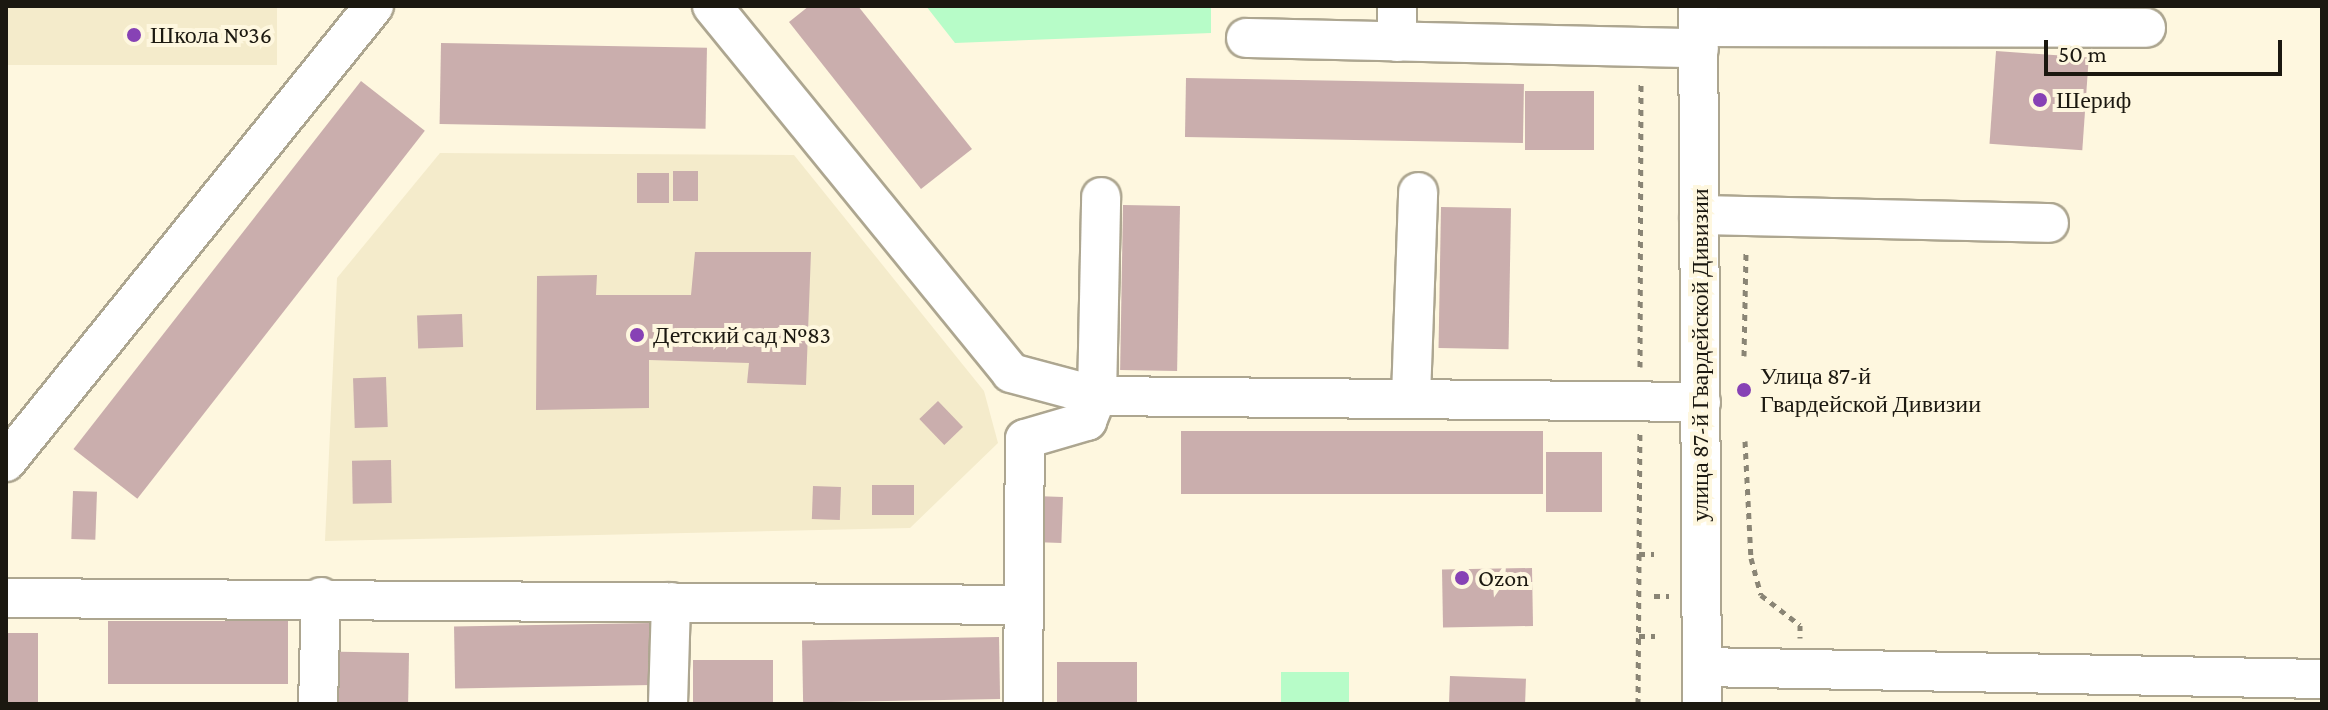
<!DOCTYPE html>
<meta charset="utf-8">
<style>
body{margin:0}
#map{position:relative;width:2328px;height:710px;overflow:hidden;background:#fef7df;font-family:"Crimson Pro",serif}
div>[style]{position:absolute}
[style*='--x']{left:calc(var(--x)*1px);top:calc(var(--y)*1px);width:calc(var(--w)*1px);rotate:calc(var(--a)*1deg)}
.built>*{inset:0;background:#f4ebcb;transform-origin:0 0}
.green>*{inset:0;background:#b7fcc8;transform-origin:0 0}
.building>*{inset:0;background:#caaead;transform-origin:0 0}
.path>*{height:5px;margin-top:-2.5px;transform-origin:0;background:repeating-linear-gradient(90deg,#8a8575 0 6px,transparent 0 12px)}
.roads{filter:drop-shadow(2px 0 #ada690) drop-shadow(-2px 0 #ada690) drop-shadow(0 2px #ada690) drop-shadow(0 -2px #ada690)}
.minor>*{height:38px;margin:-19px;padding:0 19px;transform-origin:19px;border-radius:19px;background:#fff}
.dots>*{width:22px;height:22px;translate:-50% -50%;box-sizing:border-box;border:4px solid #fef7df;border-radius:50%}
span{translate:-50% -50%;white-space:nowrap;text-align:center;line-height:1.15;-webkit-text-stroke:8px #fef7df;paint-order:stroke}
.poi-label{font-size:24px;color:#1b1810}
.left{translate:0 -50%;text-align:left}
.street-label{font-size:24px;color:#1b1810}
.frame{position:absolute;inset:0;border:8px solid #1b1810;pointer-events:none}
.scale{position:absolute;left:2044px;top:40px;width:238px;height:36px;box-sizing:border-box;border:4px solid #1b1810;border-top:0;padding-left:10px;font-size:24px;line-height:28px;white-space:nowrap;color:#1b1810;-webkit-text-stroke:6px #fef7df;paint-order:stroke}
</style>
<div id="map">
<div class="built">
<i style="left:6px;top:6px;width:271px;height:59px"></i>
<i style="clip-path:polygon(440px 153px,794px 155px,984px 391px,998px 443px,910px 528px,325px 541px,337px 278px)"></i>
</div>
<div class="green">
<i style="clip-path:polygon(926px 6px,1211px 6px,1211px 33px,955px 43px)"></i>
<i style="left:1281px;top:672px;width:68px;height:32px"></i>
</div>
<div class="building">
<i style="clip-path:polygon(809px 6px,858px 6px,972px 149px,921px 189px,789px 22px)"></i>
<i style="left:441px;top:43px;width:266px;height:81px;rotate:1deg"></i>
<i style="left:1996px;top:51px;width:93px;height:93px;rotate:4deg"></i>
<i style="left:1186px;top:78px;width:338px;height:59px;rotate:1deg"></i>
<i style="left:361px;top:81px;width:81px;height:467px;rotate:38deg"></i>
<i style="left:1525px;top:91px;width:69px;height:59px"></i>
<i style="left:673px;top:171px;width:25px;height:30px"></i>
<i style="left:637px;top:173px;width:32px;height:30px"></i>
<i style="left:1123px;top:205px;width:57px;height:165px;rotate:1deg"></i>
<i style="left:1441px;top:207px;width:70px;height:141px;rotate:1deg"></i>
<i style="clip-path:polygon(695px 252px,811px 252px,806px 385px,747px 383px,749px 363px,649px 360px,649px 408px,536px 410px,537px 276px,597px 275px,596px 295px,691px 295px)"></i>
<i style="left:462px;top:314px;width:33px;height:45px;rotate:88deg"></i>
<i style="left:386px;top:377px;width:50px;height:33px;rotate:88deg"></i>
<i style="left:938px;top:401px;width:36px;height:26px;rotate:46deg"></i>
<i style="left:1181px;top:431px;width:362px;height:63px"></i>
<i style="left:1546px;top:452px;width:56px;height:60px"></i>
<i style="left:391px;top:460px;width:43px;height:39px;rotate:89deg"></i>
<i style="left:872px;top:485px;width:42px;height:30px"></i>
<i style="left:813px;top:486px;width:28px;height:33px;rotate:2deg"></i>
<i style="left:73px;top:491px;width:24px;height:48px;rotate:2deg"></i>
<i style="left:1035px;top:496px;width:28px;height:46px;rotate:2deg"></i>
<i style="left:1532px;top:568px;width:58px;height:90px;rotate:89deg"></i>
<i style="left:288px;top:621px;width:63px;height:180px;rotate:90deg"></i>
<i style="left:651px;top:623px;width:62px;height:197px;rotate:89deg"></i>
<i style="left:6px;top:633px;width:32px;height:71px"></i>
<i style="left:999px;top:637px;width:62px;height:197px;rotate:89deg"></i>
<i style="left:409px;top:653px;width:51px;height:82px;rotate:91deg"></i>
<i style="left:693px;top:660px;width:80px;height:44px"></i>
<i style="left:1057px;top:662px;width:80px;height:42px"></i>
<i style="left:1450px;top:676px;width:76px;height:28px;rotate:2deg"></i>
</div>
<div class="path">
<i style="--x:1744;--y:356;--w:106;--a:-88.9"></i>
<i style="--x:1640;--y:367;--w:286;--a:-89.8"></i>
<i style="--x:1745;--y:441;--w:117;--a:87.1"></i>
<i style="--x:1751;--y:558;--w:38;--a:75"></i>
<i style="--x:1761;--y:595;--w:49;--a:37.6"></i>
<i style="--x:1800;--y:625;--w:13;--a:90"></i>
<i style="--x:1639;--y:554;--w:15;--a:0"></i>
<i style="--x:1654;--y:596;--w:15;--a:0"></i>
<i style="--x:1639;--y:636;--w:16;--a:0"></i>
<i style="--x:1638;--y:704;--w:271;--a:-89.6"></i>
</div>
<div class="roads">
<div class="minor">
<i style="--x:712;--y:6;--w:473;--a:50.8"></i>
<i style="--x:1011;--y:373;--w:89;--a:15"></i>
<i style="--x:1097;--y:396;--w:604;--a:0.57"></i>
<i style="--x:1698;--y:6;--w:698;--a:89.67"></i>
<i style="--x:1698;--y:27;--w:448;--a:0.1"></i>
<i style="--x:1246;--y:38;--w:453;--a:1.3"></i>
<i style="--x:1397;--y:42;--w:36;--a:-90"></i>
<i style="--x:1699;--y:215;--w:350;--a:1.3"></i>
<i style="--x:1411;--y:397;--w:205;--a:-88"></i>
<i style="--x:6;--y:462;--w:586;--a:-51.1"></i>
<i style="--x:6;--y:598;--w:1017;--a:0.39"></i>
<i style="--x:1702;--y:667;--w:620;--a:1.11"></i>
<i style="--x:318;--y:704;--w:107;--a:-88.4"></i>
<i style="--x:668;--y:704;--w:102;--a:-88.3"></i>
<i style="--x:1023;--y:704;--w:265;--a:-89.6"></i>
<i style="--x:1025;--y:439;--w:65;--a:-16.2"></i>
<i style="--x:1087;--y:421;--w:27;--a:-68"></i>
<i style="--x:1097;--y:396;--w:199;--a:-88.8"></i>
</div>
</div>
<div class="dots">
<i style="left:134px;top:35px;background:#8742b5"></i>
<i style="left:2040px;top:100px;background:#8742b5"></i>
<i style="left:637px;top:335px;background:#8742b5"></i>
<i style="left:1744px;top:390px;background:#8742b5"></i>
<i style="left:1462px;top:578px;background:#8742b5"></i>
</div>
<div class="poi-label">
<span class="left" style="left:150px;top:35px">Школа №36</span>
<span class="left" style="left:2056px;top:100px">Шериф</span>
<span class="left" style="left:653px;top:335px">Детский сад №83</span>
<span class="left" style="left:1760px;top:390px">Улица 87-й<br>Гвардейской Дивизии</span>
<span class="left" style="left:1478px;top:578px">Ozon</span>
</div>
<div class="street-label">
<span style="left:1700px;top:355px;rotate:-90deg">улица 87-й Гвардейской Дивизии</span>
</div>
<div class="frame"></div>
<div class="scale">50 m</div>
</div>
